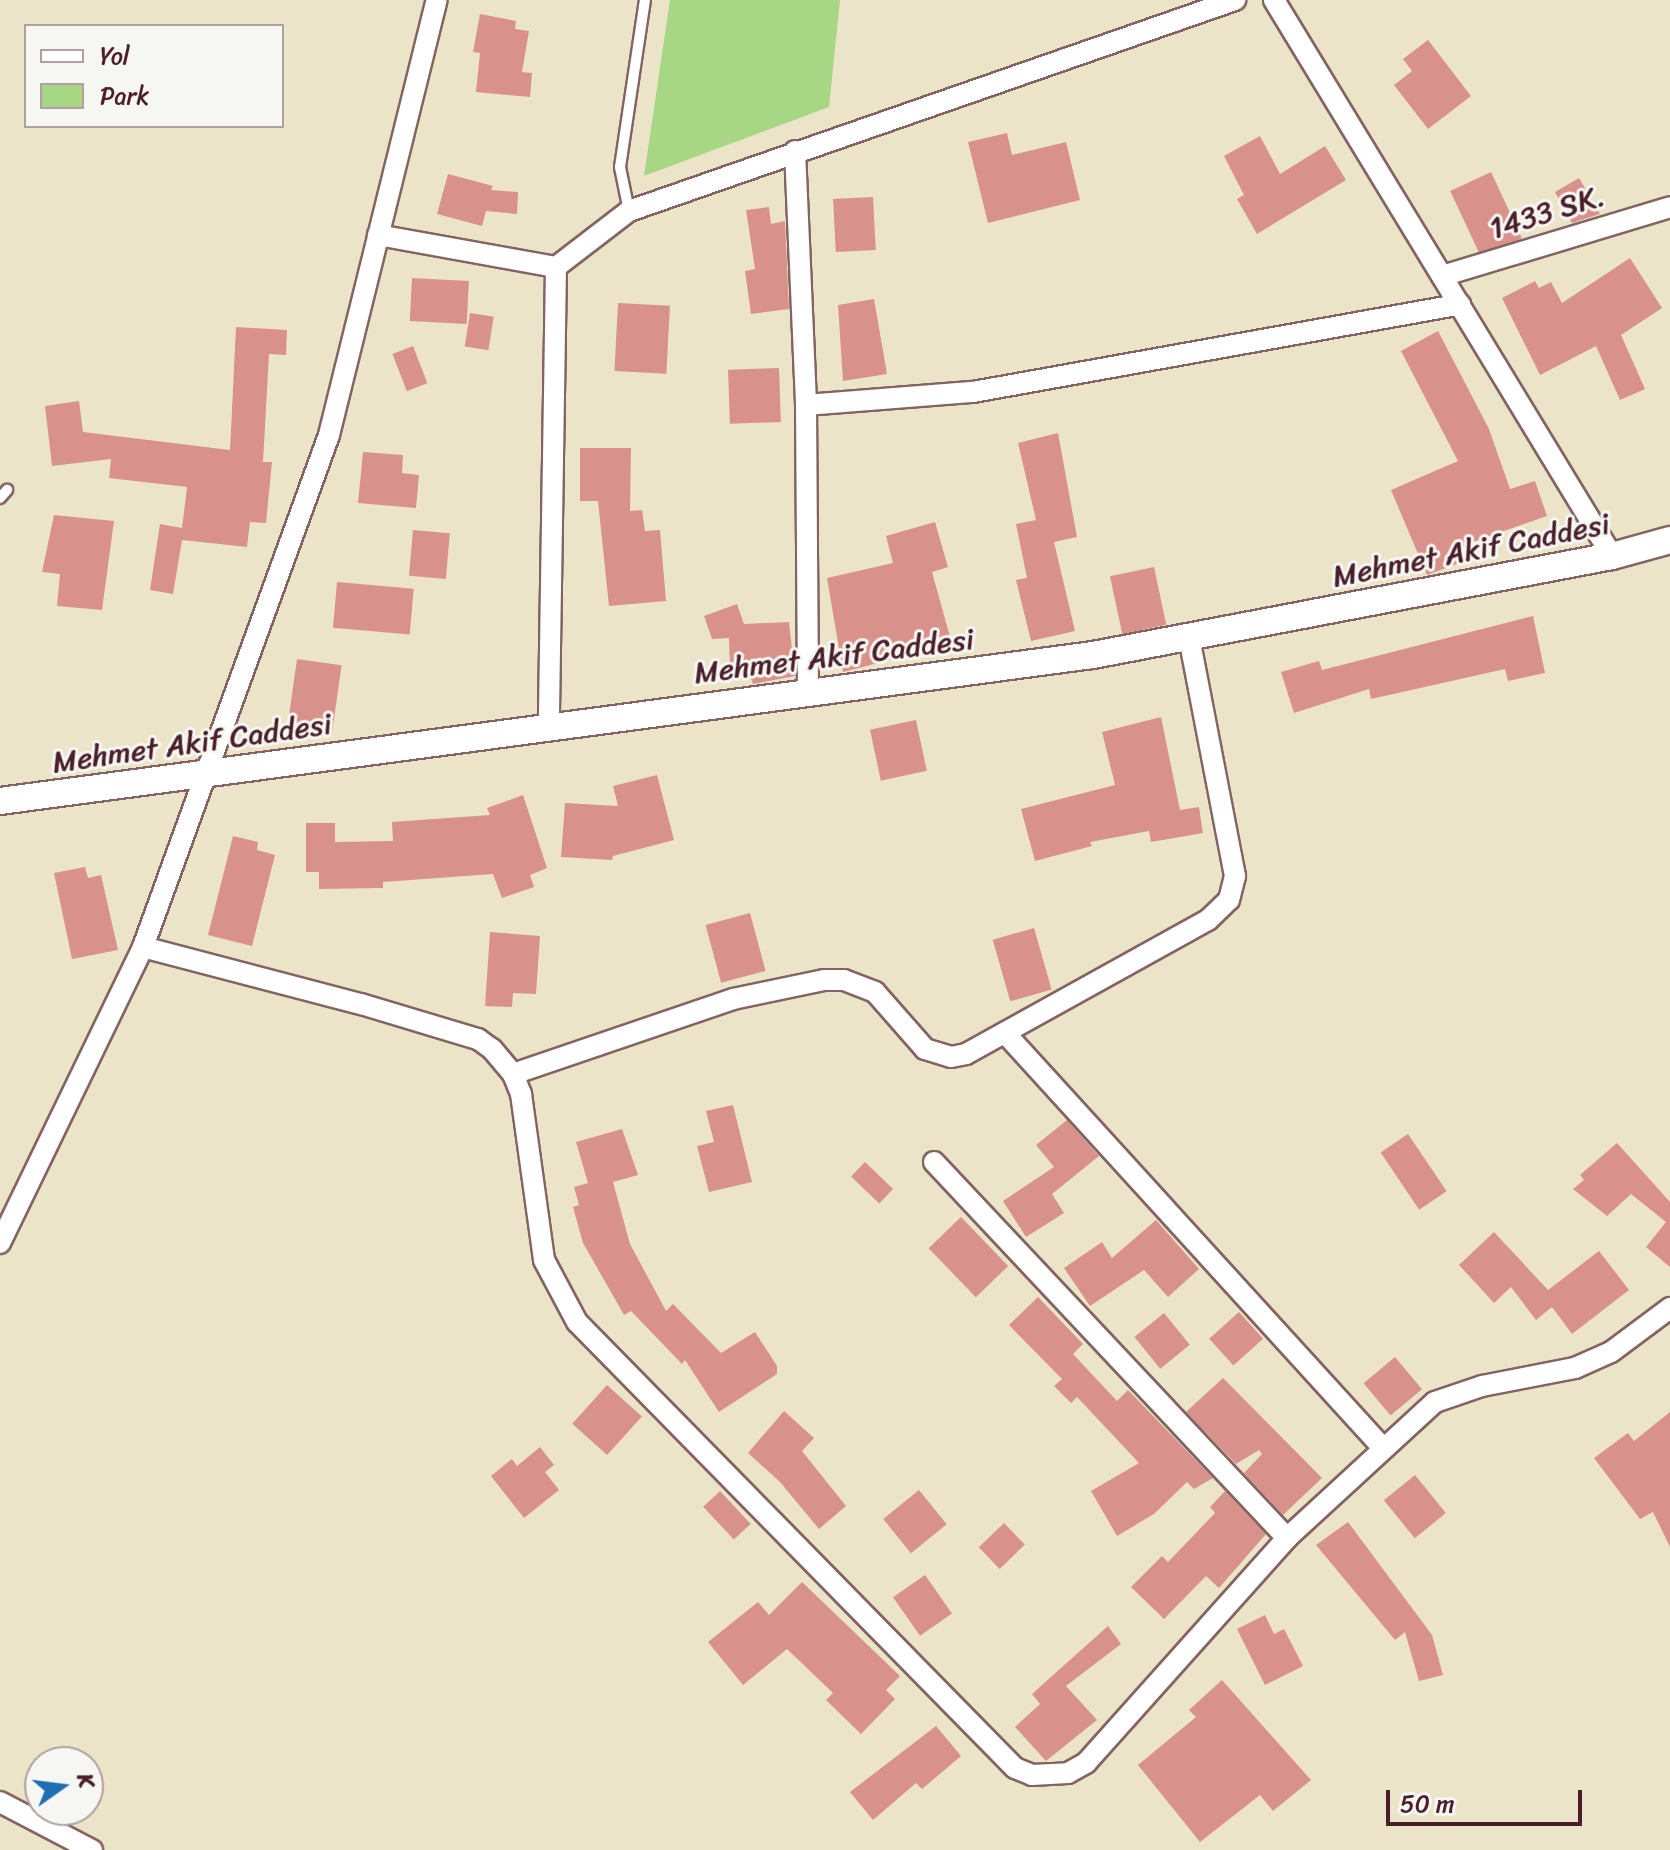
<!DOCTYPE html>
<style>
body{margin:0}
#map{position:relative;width:1670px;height:1850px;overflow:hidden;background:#ece4c8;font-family:Sriracha,sans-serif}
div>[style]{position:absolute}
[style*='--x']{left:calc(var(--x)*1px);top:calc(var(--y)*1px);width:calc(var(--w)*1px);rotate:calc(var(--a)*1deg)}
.green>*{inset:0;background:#a7d684}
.building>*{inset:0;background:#d9928b;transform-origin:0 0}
.roads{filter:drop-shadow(2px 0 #836462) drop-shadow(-2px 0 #836462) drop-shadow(0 2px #836462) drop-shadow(0 -2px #836462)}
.service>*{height:10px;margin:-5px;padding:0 5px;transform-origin:5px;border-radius:5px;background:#fff}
.minor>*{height:20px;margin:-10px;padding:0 10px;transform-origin:10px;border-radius:10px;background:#fff}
.tertiary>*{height:26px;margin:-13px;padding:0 13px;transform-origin:13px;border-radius:13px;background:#fff}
span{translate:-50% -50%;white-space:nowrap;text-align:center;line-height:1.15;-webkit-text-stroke:6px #f6f6f2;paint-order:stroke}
.street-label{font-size:30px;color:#4a1f2b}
.legend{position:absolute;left:24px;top:24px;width:260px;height:104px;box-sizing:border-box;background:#f6f6f2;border:2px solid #b1a0a2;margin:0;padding:10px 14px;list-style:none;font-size:24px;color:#4a1f2b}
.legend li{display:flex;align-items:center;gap:16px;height:40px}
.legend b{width:40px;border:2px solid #b1a0a2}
.north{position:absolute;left:24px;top:1746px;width:80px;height:80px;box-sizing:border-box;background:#f6f6f2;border:2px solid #b1a0a2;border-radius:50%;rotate:76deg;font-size:22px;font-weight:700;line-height:32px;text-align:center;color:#4a1f2b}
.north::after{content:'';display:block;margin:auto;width:28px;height:36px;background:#1f6fb2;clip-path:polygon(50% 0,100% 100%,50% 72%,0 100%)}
.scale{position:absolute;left:1386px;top:1790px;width:196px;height:36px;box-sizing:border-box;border:4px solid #4a1f2b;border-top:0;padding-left:10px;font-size:24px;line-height:28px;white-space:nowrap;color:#4a1f2b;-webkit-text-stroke:6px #f6f6f2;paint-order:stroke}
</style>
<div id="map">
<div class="green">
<i style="clip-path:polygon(670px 0,840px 0,829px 107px,644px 176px)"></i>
</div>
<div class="building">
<i style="clip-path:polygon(480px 14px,516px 21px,515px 29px,529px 31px,522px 72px,532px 73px,530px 97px,476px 92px,480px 53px,473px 52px)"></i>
<i style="clip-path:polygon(1428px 40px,1471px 96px,1428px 129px,1394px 85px,1412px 71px,1403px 59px)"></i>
<i style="clip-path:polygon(1007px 133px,1012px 155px,1066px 142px,1080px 200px,988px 223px,968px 142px)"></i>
<i style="clip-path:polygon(1260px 136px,1280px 174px,1325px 146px,1346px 180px,1257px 234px,1237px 199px,1244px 195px,1224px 156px)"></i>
<i style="left:1491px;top:172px;width:73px;height:45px;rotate:65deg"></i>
<i style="clip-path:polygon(448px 174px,493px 186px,491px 190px,518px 192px,517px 214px,486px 211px,482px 226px,437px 214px)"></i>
<i style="clip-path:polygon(1579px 178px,1600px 214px,1572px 223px,1555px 192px)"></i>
<i style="left:873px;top:197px;width:53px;height:40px;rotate:87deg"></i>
<i style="clip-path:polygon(769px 207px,771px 224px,785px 221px,789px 309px,751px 314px,745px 271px,755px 269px,746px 210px)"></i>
<i style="clip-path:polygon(1630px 258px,1662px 308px,1621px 335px,1645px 389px,1620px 400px,1596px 346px,1540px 375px,1502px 298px,1535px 281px,1539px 288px,1551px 282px,1562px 303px)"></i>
<i style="left:412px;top:278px;width:57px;height:43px;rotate:3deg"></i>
<i style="clip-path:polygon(874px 299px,887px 374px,843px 381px,838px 305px)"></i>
<i style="left:618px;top:303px;width:52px;height:68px;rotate:3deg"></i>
<i style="left:470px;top:313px;width:24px;height:34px;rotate:9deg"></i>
<i style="clip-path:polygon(236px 327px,287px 330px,286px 355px,269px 354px,263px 462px,272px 462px,266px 523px,250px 522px,247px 547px,182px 540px,173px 594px,150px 590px,160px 524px,182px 528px,187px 487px,109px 478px,111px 459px,52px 466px,45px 406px,79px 401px,83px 432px,230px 450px)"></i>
<i style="clip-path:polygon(1438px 331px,1489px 429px,1510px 489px,1535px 481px,1547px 516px,1467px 544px,1473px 558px,1427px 575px,1391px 490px,1458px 461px,1401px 351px)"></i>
<i style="left:413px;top:346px;width:40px;height:22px;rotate:69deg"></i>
<i style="left:779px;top:368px;width:54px;height:51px;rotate:88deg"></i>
<i style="clip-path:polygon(1058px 433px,1077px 537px,1054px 542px,1075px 631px,1031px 641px,1016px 580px,1027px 578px,1016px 524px,1036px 520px,1018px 443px)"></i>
<i style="clip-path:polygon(580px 448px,631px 448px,630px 511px,642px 510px,645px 531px,660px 530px,666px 601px,609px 606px,598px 501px,580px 501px)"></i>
<i style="clip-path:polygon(363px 452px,403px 455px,402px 473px,419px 475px,416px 508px,358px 503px)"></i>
<i style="clip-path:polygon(54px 515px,114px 521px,102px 610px,57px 606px,60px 574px,42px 572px)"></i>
<i style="clip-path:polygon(935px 522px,948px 567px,932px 572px,952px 644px,843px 672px,827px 578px,893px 563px,886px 536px)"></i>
<i style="left:413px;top:530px;width:37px;height:46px;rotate:5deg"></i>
<i style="left:1154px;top:567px;width:59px;height:45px;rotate:78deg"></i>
<i style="left:337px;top:582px;width:77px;height:46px;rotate:5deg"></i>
<i style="clip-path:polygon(737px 604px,744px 624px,789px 622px,795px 676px,753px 684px,747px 667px,730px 668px,729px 638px,712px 639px,704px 616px)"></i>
<i style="clip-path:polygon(1533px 616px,1545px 673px,1508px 681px,1505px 669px,1371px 699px,1369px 689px,1294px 713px,1281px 672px,1319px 661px,1322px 670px)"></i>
<i style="left:297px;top:659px;width:45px;height:70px;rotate:8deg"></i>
<i style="clip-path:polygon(1161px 717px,1180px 810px,1199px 807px,1203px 833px,1151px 842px,1149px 831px,1090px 842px,1092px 846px,1035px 861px,1021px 809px,1115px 785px,1102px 732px)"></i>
<i style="left:916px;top:720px;width:52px;height:47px;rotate:78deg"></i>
<i style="clip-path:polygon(657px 775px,674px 840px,613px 856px,612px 860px,561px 857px,565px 803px,618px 806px,613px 786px)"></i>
<i style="clip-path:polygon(523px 795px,547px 868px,530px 875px,534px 887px,502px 898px,493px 874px,383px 882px,383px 888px,319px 889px,319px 872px,306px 872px,306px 823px,335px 823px,335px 842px,393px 841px,392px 822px,490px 815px,487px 808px)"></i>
<i style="clip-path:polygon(233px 836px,258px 842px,257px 850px,275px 855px,252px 946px,208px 935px)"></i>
<i style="clip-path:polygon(85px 867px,88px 878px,101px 875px,118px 950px,72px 959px,54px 873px)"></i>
<i style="left:750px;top:913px;width:60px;height:46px;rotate:75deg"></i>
<i style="left:1034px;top:928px;width:64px;height:43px;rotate:74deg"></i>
<i style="clip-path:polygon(490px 932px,540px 936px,536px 994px,513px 993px,512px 1007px,485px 1006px)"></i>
<i style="clip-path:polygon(733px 1105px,752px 1182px,709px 1192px,697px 1146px,714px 1142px,706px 1111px)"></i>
<i style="clip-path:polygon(1067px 1120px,1099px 1156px,1052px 1194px,1064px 1213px,1026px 1237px,1003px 1201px,1054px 1167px,1036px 1145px)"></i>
<i style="clip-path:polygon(622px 1129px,638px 1175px,613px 1182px,630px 1244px,666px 1311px,673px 1304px,721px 1353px,755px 1332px,777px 1366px,777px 1374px,719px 1412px,685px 1360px,682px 1364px,631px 1311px,624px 1315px,583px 1243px,573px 1207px,579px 1205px,574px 1187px,588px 1183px,576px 1142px)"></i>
<i style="left:1408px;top:1134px;width:69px;height:33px;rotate:56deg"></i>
<i style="clip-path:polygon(1617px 1143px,1670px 1202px,1670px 1267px,1646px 1247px,1666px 1222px,1631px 1194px,1607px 1216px,1573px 1189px,1584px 1180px,1580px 1175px)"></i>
<i style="left:865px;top:1162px;width:39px;height:20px;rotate:44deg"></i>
<i style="left:961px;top:1217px;width:68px;height:45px;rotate:46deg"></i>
<i style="clip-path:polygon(1156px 1220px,1199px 1269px,1168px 1297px,1144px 1270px,1090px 1306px,1064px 1268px,1102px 1242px,1112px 1258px)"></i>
<i style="clip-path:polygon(1494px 1232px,1548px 1290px,1599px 1251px,1629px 1290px,1572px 1334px,1552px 1307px,1536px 1320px,1511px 1287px,1494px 1303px,1459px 1265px)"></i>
<i style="clip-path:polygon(1038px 1297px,1083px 1344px,1073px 1354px,1117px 1401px,1128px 1390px,1213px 1478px,1194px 1489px,1187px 1482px,1154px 1514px,1117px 1536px,1091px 1491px,1139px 1463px,1077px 1397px,1071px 1403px,1054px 1386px,1062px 1379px,1009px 1325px)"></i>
<i style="left:1239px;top:1312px;width:36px;height:40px;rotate:48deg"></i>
<i style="left:1164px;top:1313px;width:41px;height:38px;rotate:51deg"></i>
<i style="left:1395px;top:1357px;width:42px;height:41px;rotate:50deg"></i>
<i style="clip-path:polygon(1223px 1378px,1322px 1478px,1283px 1515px,1244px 1473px,1262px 1454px,1259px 1450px,1236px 1464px,1186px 1412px)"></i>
<i style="left:607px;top:1385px;width:47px;height:52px;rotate:42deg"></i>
<i style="clip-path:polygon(784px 1411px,814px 1438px,802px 1451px,846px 1506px,819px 1529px,780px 1482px,748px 1453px)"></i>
<i style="clip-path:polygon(1670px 1412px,1670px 1547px,1653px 1512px,1640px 1519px,1594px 1458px,1628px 1433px,1634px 1441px)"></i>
<i style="clip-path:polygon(540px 1447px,554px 1465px,545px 1472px,559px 1490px,524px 1518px,491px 1476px,512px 1459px,517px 1466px)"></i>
<i style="left:1415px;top:1475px;width:49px;height:40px;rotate:51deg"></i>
<i style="left:919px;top:1490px;width:44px;height:46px;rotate:51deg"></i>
<i style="left:720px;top:1491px;width:45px;height:23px;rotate:47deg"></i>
<i style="clip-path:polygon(1225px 1491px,1266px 1534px,1219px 1588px,1206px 1576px,1164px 1619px,1131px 1587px,1162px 1556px,1168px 1562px,1215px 1513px,1210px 1507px)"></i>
<i style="clip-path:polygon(1348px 1522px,1432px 1635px,1443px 1675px,1419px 1681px,1405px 1632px,1395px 1640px,1316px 1545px)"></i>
<i style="left:1004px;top:1523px;width:30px;height:35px;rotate:46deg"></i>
<i style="left:925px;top:1575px;width:47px;height:39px;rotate:55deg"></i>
<i style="clip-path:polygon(802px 1582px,900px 1676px,886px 1690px,895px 1699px,861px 1734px,826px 1700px,833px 1693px,787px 1649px,743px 1685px,708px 1642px,758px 1602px,769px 1615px)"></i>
<i style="clip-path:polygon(1265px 1615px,1274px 1634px,1284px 1629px,1303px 1666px,1265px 1685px,1237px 1629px)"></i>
<i style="clip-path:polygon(1108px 1626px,1121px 1644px,1066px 1686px,1097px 1720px,1046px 1761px,1015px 1727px,1040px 1704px,1032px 1694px)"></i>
<i style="clip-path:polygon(1222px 1680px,1311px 1780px,1273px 1811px,1260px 1795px,1200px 1842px,1138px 1765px,1196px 1717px,1189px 1710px)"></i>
<i style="clip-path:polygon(936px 1726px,961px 1756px,922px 1789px,916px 1783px,873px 1820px,850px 1792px)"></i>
</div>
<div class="roads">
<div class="service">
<i style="--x:629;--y:211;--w:45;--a:-101.6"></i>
<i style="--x:620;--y:167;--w:169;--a:-81.5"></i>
<i style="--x:0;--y:498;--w:11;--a:-49"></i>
</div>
<div class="minor">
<i style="--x:1274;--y:0;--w:651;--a:58.7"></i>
<i style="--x:795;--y:151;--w:254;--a:87.5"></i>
<i style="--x:806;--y:405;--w:286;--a:89.6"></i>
<i style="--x:378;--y:235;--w:181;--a:10.2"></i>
<i style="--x:556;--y:267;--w:457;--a:90.9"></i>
<i style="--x:556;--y:267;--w:92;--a:-37.5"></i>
<i style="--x:629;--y:211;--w:642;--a:-19.2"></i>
<i style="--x:1442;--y:276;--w:238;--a:-16.8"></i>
<i style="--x:806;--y:405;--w:168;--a:-4.5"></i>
<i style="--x:973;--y:392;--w:495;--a:-10.2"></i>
<i style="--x:143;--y:947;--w:225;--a:14.7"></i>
<i style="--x:361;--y:1004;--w:122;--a:16.7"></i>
<i style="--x:478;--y:1039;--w:17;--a:36"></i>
<i style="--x:492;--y:1049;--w:33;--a:50"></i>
<i style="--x:513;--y:1074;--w:22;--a:68"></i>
<i style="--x:521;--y:1094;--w:168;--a:82.1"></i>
<i style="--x:544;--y:1260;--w:70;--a:62"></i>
<i style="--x:577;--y:1322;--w:625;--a:45.52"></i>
<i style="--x:1015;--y:1768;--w:18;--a:22"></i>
<i style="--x:1032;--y:1775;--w:36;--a:-3"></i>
<i style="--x:1068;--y:1773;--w:21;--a:-29"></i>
<i style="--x:1086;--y:1763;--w:302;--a:-48.2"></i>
<i style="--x:1287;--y:1538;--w:201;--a:-42.6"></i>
<i style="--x:1435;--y:1402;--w:50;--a:-18.8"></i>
<i style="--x:1482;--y:1386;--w:95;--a:-11"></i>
<i style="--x:1575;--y:1368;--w:39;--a:-24"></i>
<i style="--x:1611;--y:1352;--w:74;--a:-36.7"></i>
<i style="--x:1005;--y:1033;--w:560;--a:47.68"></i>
<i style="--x:513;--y:1074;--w:232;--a:-18.8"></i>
<i style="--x:733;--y:999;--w:93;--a:-11.8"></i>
<i style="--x:824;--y:980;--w:20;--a:0"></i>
<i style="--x:844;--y:980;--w:33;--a:21"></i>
<i style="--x:875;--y:992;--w:76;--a:48.7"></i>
<i style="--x:925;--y:1049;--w:27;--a:17"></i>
<i style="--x:951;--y:1057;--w:15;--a:-11"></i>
<i style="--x:966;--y:1054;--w:277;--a:-29"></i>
<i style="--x:1208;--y:920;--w:29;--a:-44"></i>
<i style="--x:1229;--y:900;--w:25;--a:-76"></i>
<i style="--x:1235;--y:876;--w:242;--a:-100.9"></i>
<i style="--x:934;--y:1162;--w:516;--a:46.81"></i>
<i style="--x:0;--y:1243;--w:329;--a:-64.2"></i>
<i style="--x:143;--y:947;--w:545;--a:-70.03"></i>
<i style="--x:329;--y:435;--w:448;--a:-76.1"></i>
<i style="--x:0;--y:1802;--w:104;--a:27.6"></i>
</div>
<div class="tertiary">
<i style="--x:0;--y:801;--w:1103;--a:-7.61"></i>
<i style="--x:1093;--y:655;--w:528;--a:-10.8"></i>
<i style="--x:1612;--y:556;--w:60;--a:-15.4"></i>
</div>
</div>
<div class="street-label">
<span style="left:1547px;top:212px;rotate:-17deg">1433 SK.</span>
<span style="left:1471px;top:550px;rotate:-11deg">Mehmet Akif Caddesi</span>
<span style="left:834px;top:656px;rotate:-7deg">Mehmet Akif Caddesi</span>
<span style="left:192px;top:743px;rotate:-8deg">Mehmet Akif Caddesi</span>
</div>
<ul class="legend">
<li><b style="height:10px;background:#fff"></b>Yol</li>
<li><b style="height:22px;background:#a7d684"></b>Park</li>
</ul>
<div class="north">K</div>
<div class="scale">50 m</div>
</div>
